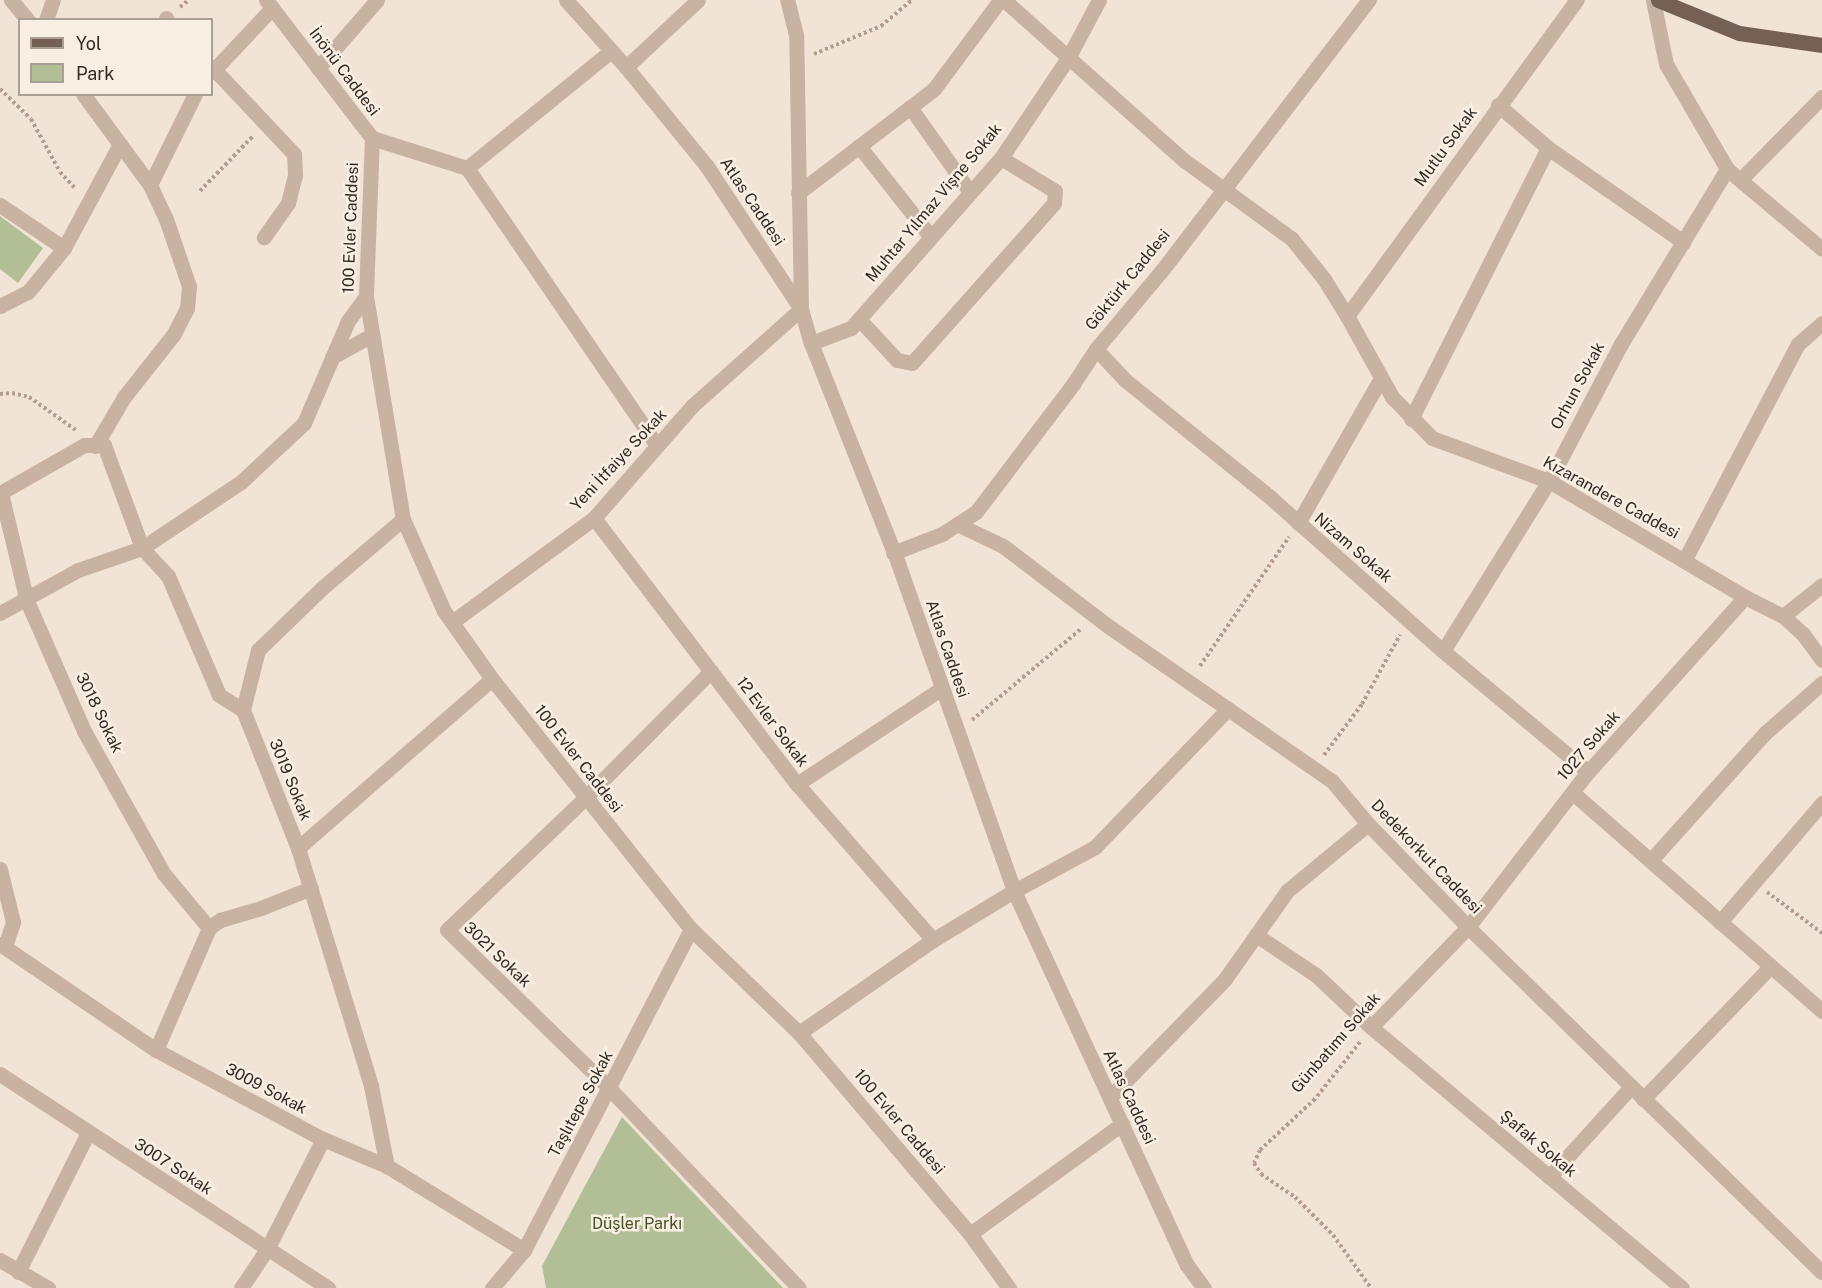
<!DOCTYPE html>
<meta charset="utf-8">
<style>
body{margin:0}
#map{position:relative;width:1822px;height:1288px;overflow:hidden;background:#f1e4d6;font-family:"Public Sans",sans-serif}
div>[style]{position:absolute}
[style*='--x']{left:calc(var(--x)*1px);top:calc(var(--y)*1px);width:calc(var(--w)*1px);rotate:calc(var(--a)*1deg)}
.green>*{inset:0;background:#b2bf96}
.path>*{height:4px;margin-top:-2px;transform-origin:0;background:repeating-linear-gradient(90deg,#b49d8d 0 3px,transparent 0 6px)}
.minor>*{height:15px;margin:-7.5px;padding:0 7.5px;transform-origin:7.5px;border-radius:7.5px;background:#c8b3a2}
.major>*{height:15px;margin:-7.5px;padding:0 7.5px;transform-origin:7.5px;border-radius:7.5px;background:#756055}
span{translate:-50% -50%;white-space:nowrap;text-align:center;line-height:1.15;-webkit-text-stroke:5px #f9eee2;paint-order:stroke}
.street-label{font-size:16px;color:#332925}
.park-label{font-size:16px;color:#435128}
.legend{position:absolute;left:18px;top:18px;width:195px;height:78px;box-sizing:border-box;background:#f9eee2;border:2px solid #aa9f96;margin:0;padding:8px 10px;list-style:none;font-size:18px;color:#332925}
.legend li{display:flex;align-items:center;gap:12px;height:30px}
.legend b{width:30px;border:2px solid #aa9f96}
</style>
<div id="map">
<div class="green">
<i style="clip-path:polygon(0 216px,43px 248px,18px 283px,0 269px)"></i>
<i style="clip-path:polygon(622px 1117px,783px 1288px,546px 1288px,542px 1266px)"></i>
</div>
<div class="path">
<i style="--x:180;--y:7;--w:11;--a:-38"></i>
<i style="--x:814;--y:54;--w:73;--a:-22.7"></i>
<i style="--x:881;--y:26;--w:40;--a:-40"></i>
<i style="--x:0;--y:89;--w:43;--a:44.1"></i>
<i style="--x:31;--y:119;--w:60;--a:61.3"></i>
<i style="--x:60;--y:172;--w:22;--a:47"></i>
<i style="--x:200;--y:191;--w:78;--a:-46"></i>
<i style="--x:0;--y:394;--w:12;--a:-5"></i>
<i style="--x:12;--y:393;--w:17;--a:13"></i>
<i style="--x:29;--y:397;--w:57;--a:35.1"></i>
<i style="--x:1200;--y:666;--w:157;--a:-55.4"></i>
<i style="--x:972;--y:720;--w:142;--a:-39.9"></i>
<i style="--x:1324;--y:755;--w:64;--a:-53.3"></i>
<i style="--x:1362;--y:704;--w:79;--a:-61.2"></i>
<i style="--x:1767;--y:892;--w:69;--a:36.7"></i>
<i style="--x:1360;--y:1042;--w:73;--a:128.3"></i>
<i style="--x:1315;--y:1099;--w:75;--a:137.2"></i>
<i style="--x:1260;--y:1150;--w:14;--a:115"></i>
<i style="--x:1254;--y:1163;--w:13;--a:58"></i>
<i style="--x:1261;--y:1174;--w:41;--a:34.1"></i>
<i style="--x:1295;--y:1197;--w:54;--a:45"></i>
<i style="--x:1333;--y:1235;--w:65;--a:54.4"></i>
</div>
<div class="minor">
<i style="--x:11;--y:0;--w:26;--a:50"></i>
<i style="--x:266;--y:0;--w:174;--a:52.5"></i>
<i style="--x:566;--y:0;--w:90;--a:48.2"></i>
<i style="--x:626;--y:67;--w:127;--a:50.8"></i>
<i style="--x:706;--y:165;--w:173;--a:56.6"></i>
<i style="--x:801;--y:309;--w:35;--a:74"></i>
<i style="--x:811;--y:343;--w:237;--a:68.4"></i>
<i style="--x:898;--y:563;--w:348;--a:70.5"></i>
<i style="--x:1014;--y:891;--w:412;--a:65.2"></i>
<i style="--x:1187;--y:1265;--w:29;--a:54"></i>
<i style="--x:1004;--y:0;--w:242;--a:41.7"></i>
<i style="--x:1185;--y:161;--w:132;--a:36.1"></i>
<i style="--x:1292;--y:239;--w:51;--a:51.3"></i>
<i style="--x:1324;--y:279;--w:44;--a:58.1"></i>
<i style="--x:1347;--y:316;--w:93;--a:60.9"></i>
<i style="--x:1392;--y:397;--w:57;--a:45.7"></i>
<i style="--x:1432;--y:438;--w:125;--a:20.2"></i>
<i style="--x:1549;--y:481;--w:228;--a:30.6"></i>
<i style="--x:1745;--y:597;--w:42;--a:26.6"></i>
<i style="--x:1783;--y:616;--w:27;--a:42"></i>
<i style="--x:1803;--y:634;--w:32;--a:54"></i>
<i style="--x:1653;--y:0;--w:65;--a:78.5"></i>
<i style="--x:1666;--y:64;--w:121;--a:59.8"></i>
<i style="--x:1727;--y:169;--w:124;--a:40.1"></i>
<i style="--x:166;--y:18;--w:2;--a:63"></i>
<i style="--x:46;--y:20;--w:21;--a:-71"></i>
<i style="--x:212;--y:67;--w:120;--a:46.7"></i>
<i style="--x:294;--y:154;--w:21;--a:87"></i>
<i style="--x:295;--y:175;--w:29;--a:104"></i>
<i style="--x:288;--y:203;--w:42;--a:125.2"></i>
<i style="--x:626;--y:67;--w:98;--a:-42.9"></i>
<i style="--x:318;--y:68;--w:90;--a:-49.1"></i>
<i style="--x:212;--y:72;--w:88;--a:-46.8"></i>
<i style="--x:83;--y:94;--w:113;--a:53.6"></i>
<i style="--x:150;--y:185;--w:38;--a:65"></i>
<i style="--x:166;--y:219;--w:71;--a:71.1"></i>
<i style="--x:189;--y:286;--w:22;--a:95"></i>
<i style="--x:187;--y:308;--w:30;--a:117"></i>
<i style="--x:173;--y:335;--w:79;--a:128.3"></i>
<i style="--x:124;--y:397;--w:57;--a:120.6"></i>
<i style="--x:1498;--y:105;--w:66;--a:40.7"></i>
<i style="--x:1548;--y:148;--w:165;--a:34.8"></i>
<i style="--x:910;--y:107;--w:104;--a:54.8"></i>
<i style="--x:372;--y:138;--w:158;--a:92.2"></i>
<i style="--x:366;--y:296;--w:226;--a:80.6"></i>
<i style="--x:403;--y:519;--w:101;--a:66"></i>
<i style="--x:444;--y:611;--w:83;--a:54.8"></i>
<i style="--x:492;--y:679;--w:320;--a:51.5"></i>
<i style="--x:691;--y:929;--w:150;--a:43.9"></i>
<i style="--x:799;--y:1033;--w:264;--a:49.6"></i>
<i style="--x:970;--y:1234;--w:67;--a:54.2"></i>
<i style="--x:372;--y:138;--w:100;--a:17.5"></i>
<i style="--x:467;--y:168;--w:186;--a:-39.1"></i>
<i style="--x:859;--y:146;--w:115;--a:51.7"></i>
<i style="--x:467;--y:168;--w:336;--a:55.6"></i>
<i style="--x:1741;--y:179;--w:115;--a:-45.4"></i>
<i style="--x:150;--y:185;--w:102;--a:-63.7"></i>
<i style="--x:798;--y:193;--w:171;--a:-37.4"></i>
<i style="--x:934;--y:89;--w:111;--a:-53.4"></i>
<i style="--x:0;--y:205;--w:77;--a:33.9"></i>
<i style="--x:0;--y:306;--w:31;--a:-27"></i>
<i style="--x:28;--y:292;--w:57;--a:-50.7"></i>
<i style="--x:64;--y:248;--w:118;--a:-61.7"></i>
<i style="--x:1347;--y:316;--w:391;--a:-54"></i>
<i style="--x:859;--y:319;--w:56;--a:47.2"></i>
<i style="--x:897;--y:360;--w:15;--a:11"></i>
<i style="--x:912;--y:363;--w:214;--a:-48.4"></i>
<i style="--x:1054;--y:203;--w:12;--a:-85"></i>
<i style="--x:1055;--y:191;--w:63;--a:-148.6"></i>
<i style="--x:811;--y:343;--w:43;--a:-20.6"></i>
<i style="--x:851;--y:328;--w:227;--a:-48.6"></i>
<i style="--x:1001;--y:158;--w:120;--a:-56.2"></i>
<i style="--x:1068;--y:58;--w:66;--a:-61.9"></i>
<i style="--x:1096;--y:349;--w:42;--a:46.9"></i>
<i style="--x:1125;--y:380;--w:188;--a:38.9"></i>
<i style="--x:1271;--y:498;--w:230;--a:41.7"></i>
<i style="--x:1443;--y:651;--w:189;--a:39.8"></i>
<i style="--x:332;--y:357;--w:46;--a:-28.8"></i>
<i style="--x:1411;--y:419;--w:304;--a:-63.2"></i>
<i style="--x:0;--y:493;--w:97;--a:-29.7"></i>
<i style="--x:84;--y:445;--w:20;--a:0"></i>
<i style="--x:104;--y:445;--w:110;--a:69.7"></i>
<i style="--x:142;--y:548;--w:38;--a:47"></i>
<i style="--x:168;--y:576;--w:129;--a:66.8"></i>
<i style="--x:219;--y:695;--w:28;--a:32"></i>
<i style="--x:243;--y:710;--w:149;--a:68.3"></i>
<i style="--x:298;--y:848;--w:249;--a:72.9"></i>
<i style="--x:371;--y:1086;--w:82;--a:78.7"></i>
<i style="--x:1;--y:493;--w:111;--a:76.5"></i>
<i style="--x:27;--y:601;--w:142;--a:66.3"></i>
<i style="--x:84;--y:731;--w:164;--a:60.8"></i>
<i style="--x:164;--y:874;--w:70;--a:50.2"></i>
<i style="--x:594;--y:518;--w:335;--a:52.7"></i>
<i style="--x:797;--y:784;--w:207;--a:48.9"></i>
<i style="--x:1298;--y:523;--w:165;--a:-60.2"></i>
<i style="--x:957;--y:524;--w:51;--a:25.6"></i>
<i style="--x:1003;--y:546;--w:132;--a:37.3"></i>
<i style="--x:1108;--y:626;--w:272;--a:34.7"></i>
<i style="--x:1332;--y:781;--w:56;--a:50.1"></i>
<i style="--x:1368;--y:824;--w:144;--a:45.8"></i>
<i style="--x:1468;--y:927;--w:494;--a:44.3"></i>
<i style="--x:893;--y:553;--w:53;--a:-21.2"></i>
<i style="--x:942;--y:534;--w:40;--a:-32.9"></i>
<i style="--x:976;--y:512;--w:161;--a:-52.8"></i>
<i style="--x:1073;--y:384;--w:42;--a:-56.7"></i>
<i style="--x:1096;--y:349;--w:104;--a:-50.1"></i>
<i style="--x:1163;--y:269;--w:339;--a:-52.6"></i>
<i style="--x:1685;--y:559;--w:243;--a:-62.3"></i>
<i style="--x:1798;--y:344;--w:32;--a:-41"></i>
<i style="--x:0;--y:613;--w:89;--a:-28.9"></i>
<i style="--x:78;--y:570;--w:68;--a:-19"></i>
<i style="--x:142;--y:548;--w:119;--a:-33.7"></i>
<i style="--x:241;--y:482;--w:86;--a:-43.1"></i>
<i style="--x:304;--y:423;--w:111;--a:-66.7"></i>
<i style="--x:348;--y:321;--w:31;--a:-54"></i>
<i style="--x:1783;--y:616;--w:50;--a:-38.5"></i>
<i style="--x:452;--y:622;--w:176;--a:-36.2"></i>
<i style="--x:594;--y:518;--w:149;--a:-48.8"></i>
<i style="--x:692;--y:406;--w:146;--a:-41.7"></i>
<i style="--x:801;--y:309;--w:274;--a:-91"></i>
<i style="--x:796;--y:35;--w:36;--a:-104"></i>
<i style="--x:1443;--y:651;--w:200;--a:-58.1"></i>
<i style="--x:1549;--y:481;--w:155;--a:-62.3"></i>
<i style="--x:1621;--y:344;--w:205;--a:-58.8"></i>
<i style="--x:711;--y:671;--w:177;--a:134.8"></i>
<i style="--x:586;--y:797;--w:192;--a:136.3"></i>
<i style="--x:447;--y:930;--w:228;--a:44.3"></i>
<i style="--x:610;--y:1089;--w:274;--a:46.5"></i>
<i style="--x:243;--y:710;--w:62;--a:-76"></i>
<i style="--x:258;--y:650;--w:89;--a:-44.1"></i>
<i style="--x:322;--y:588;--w:106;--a:-40.4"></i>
<i style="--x:797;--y:784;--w:174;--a:-33.5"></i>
<i style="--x:1573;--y:793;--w:331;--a:41.2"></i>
<i style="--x:298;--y:848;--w:257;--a:-41.1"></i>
<i style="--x:1651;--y:860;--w:171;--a:-48.1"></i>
<i style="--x:1765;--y:733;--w:76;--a:-41.3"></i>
<i style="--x:0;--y:869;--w:55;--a:76.2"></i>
<i style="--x:13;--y:922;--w:26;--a:108"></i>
<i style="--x:1720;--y:922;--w:157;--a:-49.4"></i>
<i style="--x:1256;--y:935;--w:72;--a:33.7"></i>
<i style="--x:1316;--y:975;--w:76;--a:43.4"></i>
<i style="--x:1371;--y:1027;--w:406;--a:40"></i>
<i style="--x:0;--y:944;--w:189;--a:34.2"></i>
<i style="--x:156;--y:1050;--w:189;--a:28.1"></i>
<i style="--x:323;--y:1139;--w:69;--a:22.9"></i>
<i style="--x:387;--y:1166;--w:161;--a:31.5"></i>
<i style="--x:1371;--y:1027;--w:139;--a:-45.9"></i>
<i style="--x:1468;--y:927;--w:196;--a:-52.3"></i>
<i style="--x:1588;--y:772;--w:235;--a:-48.1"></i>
<i style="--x:799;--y:1033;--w:163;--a:-34.8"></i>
<i style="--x:933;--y:940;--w:95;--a:-31.2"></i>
<i style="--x:1014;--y:891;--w:92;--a:-28.5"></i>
<i style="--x:1095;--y:847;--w:192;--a:-46.1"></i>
<i style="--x:156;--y:1050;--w:133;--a:-66.5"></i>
<i style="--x:209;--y:928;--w:14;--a:-36"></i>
<i style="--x:220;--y:920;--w:43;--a:-16.3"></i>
<i style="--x:261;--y:908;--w:54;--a:-21.8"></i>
<i style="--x:0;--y:1074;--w:392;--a:33.1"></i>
<i style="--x:1110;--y:1097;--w:165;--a:-45.7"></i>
<i style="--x:1225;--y:979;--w:108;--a:-54.8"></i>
<i style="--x:1287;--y:891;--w:105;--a:-39.6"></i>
<i style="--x:1643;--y:1099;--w:183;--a:-46.1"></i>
<i style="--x:1549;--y:1177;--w:122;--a:-47.7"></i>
<i style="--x:970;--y:1234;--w:188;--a:-35.9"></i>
<i style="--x:0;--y:1260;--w:56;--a:30.3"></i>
<i style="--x:18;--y:1272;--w:156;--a:-63.3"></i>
<i style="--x:241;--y:1288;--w:47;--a:-56.3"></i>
<i style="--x:267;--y:1249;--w:123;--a:-63"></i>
<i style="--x:492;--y:1288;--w:50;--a:-49.9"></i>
<i style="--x:524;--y:1250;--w:362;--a:-62.5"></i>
</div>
<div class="major">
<i style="--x:1658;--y:0;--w:87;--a:22.2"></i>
<i style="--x:1739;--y:33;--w:84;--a:8.2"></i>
</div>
<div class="street-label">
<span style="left:344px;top:72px;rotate:53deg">İnönü Caddesi</span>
<span style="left:1446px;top:147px;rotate:-54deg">Mutlu Sokak</span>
<span style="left:752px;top:202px;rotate:56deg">Atlas Caddesi</span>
<span style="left:934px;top:203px;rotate:-50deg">Muhtar Yılmaz Vişne Sokak</span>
<span style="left:351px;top:228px;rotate:-88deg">100 Evler Caddesi</span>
<span style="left:1128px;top:280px;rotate:-51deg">Göktürk Caddesi</span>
<span style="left:1578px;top:386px;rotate:-62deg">Orhun Sokak</span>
<span style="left:619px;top:460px;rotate:-47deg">Yeni İtfaiye Sokak</span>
<span style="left:1611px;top:498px;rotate:29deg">Kızarandere Caddesi</span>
<span style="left:1353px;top:548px;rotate:41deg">Nizam Sokak</span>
<span style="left:947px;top:649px;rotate:71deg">Atlas Caddesi</span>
<span style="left:99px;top:713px;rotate:64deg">3018 Sokak</span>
<span style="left:772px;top:722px;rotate:53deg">12 Evler Sokak</span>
<span style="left:1589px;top:746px;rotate:-49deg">1027 Sokak</span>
<span style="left:578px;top:759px;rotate:52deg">100 Evler Caddesi</span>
<span style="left:290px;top:780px;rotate:68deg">3019 Sokak</span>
<span style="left:1426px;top:857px;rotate:46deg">Dedekorkut Caddesi</span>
<span style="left:497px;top:955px;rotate:44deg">3021 Sokak</span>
<span style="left:1336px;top:1043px;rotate:-49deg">Günbatımı Sokak</span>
<span style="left:266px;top:1089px;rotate:28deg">3009 Sokak</span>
<span style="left:1129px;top:1097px;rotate:65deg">Atlas Caddesi</span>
<span style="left:581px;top:1104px;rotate:-62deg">Taşlıtepe Sokak</span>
<span style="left:899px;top:1122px;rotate:50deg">100 Evler Caddesi</span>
<span style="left:1538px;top:1144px;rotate:40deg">Şafak Sokak</span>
<span style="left:173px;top:1167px;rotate:33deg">3007 Sokak</span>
</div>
<div class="park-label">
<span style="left:637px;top:1224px">Düşler Parkı</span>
</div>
<ul class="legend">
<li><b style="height:8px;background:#756055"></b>Yol</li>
<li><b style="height:16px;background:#b2bf96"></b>Park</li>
</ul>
</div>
